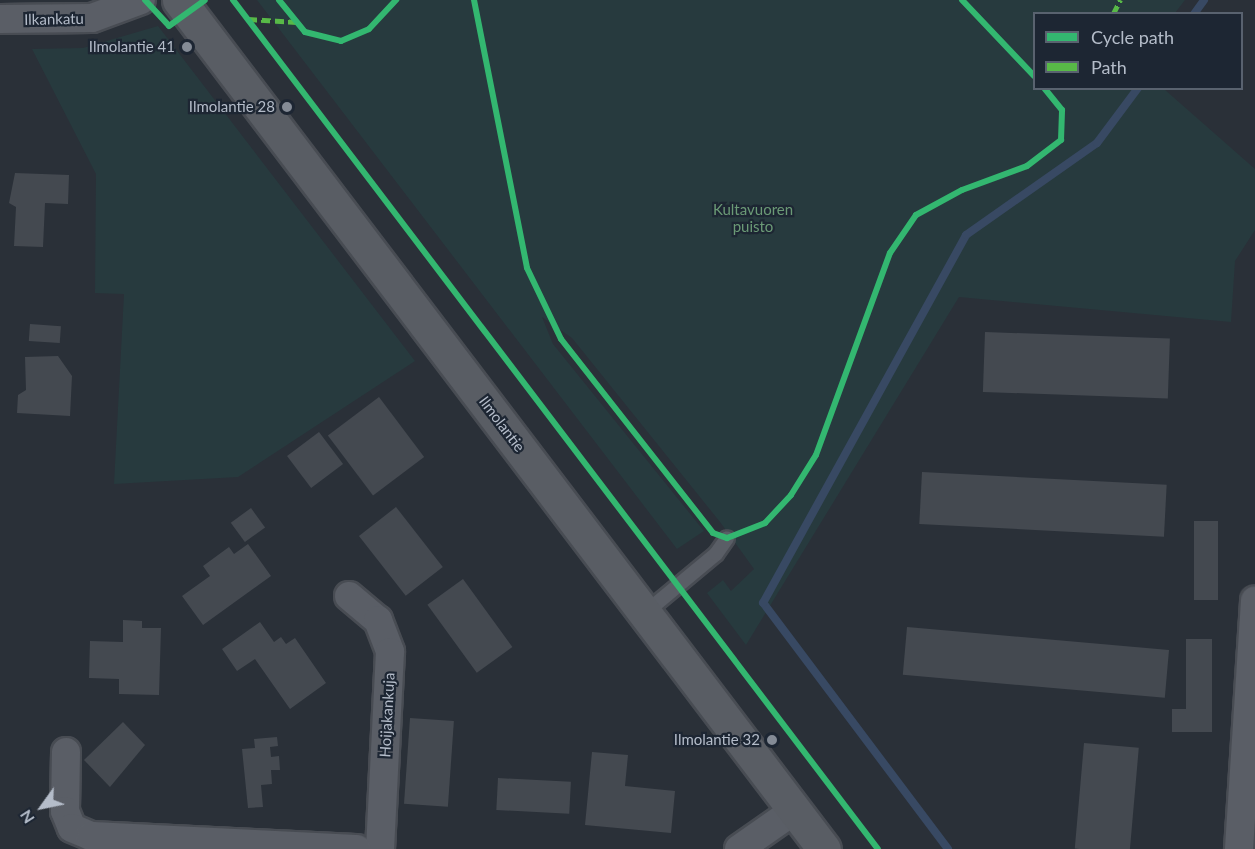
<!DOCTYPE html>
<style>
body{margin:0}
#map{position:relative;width:1255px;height:849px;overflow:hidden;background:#2a3038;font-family:Lato,sans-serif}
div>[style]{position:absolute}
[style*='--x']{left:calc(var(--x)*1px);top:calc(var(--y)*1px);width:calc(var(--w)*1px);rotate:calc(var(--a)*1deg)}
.green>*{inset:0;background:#273a3e}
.stream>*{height:8px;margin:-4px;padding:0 4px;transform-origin:4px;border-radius:4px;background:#384963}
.building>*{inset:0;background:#444950;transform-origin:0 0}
.roads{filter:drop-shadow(2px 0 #484c53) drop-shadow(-2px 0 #484c53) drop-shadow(0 2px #484c53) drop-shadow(0 -2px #484c53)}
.lane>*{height:14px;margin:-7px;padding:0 7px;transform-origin:7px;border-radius:7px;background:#5a5e66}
.street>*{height:28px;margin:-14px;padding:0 14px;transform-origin:14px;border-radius:14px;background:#5a5e66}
.secondary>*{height:33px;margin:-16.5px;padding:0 16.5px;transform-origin:16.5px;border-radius:16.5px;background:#595d64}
.quiet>*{height:4.5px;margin-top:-2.25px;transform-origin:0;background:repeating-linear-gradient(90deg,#58b947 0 9px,transparent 0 13.5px)}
.cycleway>*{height:6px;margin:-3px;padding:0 3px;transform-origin:3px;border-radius:3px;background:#33b770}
.dots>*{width:16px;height:16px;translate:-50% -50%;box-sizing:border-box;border:3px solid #1d2633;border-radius:50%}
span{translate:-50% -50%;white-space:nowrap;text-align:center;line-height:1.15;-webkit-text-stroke:4.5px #1d2633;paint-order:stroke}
.street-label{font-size:15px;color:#b4bcc9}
.poi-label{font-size:15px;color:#b4bcc9}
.right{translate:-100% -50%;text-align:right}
.park-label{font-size:15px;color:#6b9a76}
.legend{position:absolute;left:1033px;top:12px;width:210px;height:78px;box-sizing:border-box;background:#1d2633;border:2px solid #59626f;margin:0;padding:8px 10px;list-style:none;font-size:18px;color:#b4bcc9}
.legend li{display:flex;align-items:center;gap:12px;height:30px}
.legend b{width:30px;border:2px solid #59626f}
.north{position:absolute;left:12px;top:777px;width:60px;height:60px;-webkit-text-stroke:4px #1d2633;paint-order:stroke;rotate:237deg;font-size:16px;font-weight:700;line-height:24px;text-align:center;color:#b4bcc9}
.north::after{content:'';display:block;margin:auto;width:21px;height:27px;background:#b4bcc9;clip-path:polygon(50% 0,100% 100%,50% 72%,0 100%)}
</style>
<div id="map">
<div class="green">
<i style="clip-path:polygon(257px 0,1185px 0,1175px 13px,1034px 14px,1034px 88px,1164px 89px,1255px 169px,1255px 230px,1235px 261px,1231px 322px,959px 297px,746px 645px,707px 593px,723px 580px,731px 591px,754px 569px,720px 522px,572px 338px,542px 317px,553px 344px,704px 531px,677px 549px)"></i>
<i style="clip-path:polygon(158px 26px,415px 361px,238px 477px,114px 484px,124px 294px,95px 293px,96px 174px,32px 49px,83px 48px)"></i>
</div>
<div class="stream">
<i style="--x:1194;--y:14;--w:17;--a:-54"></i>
<i style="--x:948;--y:849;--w:308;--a:-126.9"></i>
<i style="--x:763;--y:603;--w:420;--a:-61.1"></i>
<i style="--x:966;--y:235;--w:160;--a:-35.1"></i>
<i style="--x:1097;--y:143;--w:69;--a:-53.3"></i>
</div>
<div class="building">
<i style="clip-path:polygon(15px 173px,69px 175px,68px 204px,45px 203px,43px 247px,14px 246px,16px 207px,9px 203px)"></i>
<i style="left:30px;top:324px;width:31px;height:17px;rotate:4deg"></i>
<i style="left:985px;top:332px;width:185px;height:60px;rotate:2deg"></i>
<i style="clip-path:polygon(58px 356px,72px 376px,70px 416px,17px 413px,18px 395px,26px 390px,25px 357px)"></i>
<i style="left:379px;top:397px;width:75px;height:64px;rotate:53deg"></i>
<i style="left:319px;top:432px;width:40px;height:40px;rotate:53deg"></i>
<i style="left:922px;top:472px;width:245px;height:52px;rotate:3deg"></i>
<i style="left:396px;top:507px;width:76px;height:47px;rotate:52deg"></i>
<i style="left:251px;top:508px;width:24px;height:25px;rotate:54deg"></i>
<i style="left:1194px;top:521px;width:24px;height:79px"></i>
<i style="clip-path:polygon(248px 544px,271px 576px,203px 625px,182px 596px,210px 576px,203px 566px,229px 547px,234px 554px)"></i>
<i style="left:463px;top:579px;width:84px;height:44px;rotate:54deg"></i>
<i style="clip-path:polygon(123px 620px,142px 621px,142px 628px,161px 628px,159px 695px,119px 694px,119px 679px,89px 678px,90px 641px,123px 642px)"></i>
<i style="clip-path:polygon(260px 622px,274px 642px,281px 637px,286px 644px,295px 638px,326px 683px,290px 709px,255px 659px,237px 671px,222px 649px)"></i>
<i style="left:907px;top:627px;width:263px;height:48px;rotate:5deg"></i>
<i style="clip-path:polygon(1186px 639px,1212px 639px,1212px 732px,1172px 732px,1172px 709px,1186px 709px)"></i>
<i style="left:410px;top:718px;width:44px;height:86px;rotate:4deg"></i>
<i style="clip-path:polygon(123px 722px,145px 745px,110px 787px,84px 760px)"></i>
<i style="clip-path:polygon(277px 737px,278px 746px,270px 747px,271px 757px,279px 756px,280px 770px,271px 770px,272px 784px,261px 785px,263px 807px,248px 808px,242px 749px,255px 748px,254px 739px)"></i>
<i style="left:1084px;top:743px;width:55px;height:106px;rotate:5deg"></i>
<i style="clip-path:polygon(592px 752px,628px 755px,625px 786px,675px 791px,671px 833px,585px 825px)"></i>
<i style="left:498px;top:778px;width:73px;height:32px;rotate:3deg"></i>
</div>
<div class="roads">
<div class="lane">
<i style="--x:645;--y:613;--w:92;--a:-39.7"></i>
<i style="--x:716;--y:554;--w:19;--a:-55"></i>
</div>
<div class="street">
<i style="--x:0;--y:19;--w:92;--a:-0.6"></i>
<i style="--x:92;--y:18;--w:52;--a:-20.2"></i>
<i style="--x:349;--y:596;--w:38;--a:40"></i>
<i style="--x:378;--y:620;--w:34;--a:69"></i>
<i style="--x:390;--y:652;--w:197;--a:92.9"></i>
<i style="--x:66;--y:752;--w:59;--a:91"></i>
<i style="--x:65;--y:811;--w:18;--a:68"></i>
<i style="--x:72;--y:828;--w:21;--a:23"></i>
<i style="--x:91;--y:836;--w:266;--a:2.8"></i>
<i style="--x:739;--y:849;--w:68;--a:-34.9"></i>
<i style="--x:1239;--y:849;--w:249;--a:-86.3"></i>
</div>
<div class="secondary">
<i style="--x:179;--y:0;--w:1066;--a:52.78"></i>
</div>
</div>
<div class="quiet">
<i style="--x:1113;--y:14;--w:16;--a:-63"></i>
<i style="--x:248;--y:19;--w:49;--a:3.5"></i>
</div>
<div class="cycleway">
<i style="--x:145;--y:0;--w:35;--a:47"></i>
<i style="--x:169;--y:26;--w:44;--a:-35.8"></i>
<i style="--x:233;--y:0;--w:1066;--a:52.78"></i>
<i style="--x:279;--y:0;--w:41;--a:50.9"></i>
<i style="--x:305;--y:32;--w:37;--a:14"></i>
<i style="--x:341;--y:41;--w:30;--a:-23"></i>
<i style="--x:369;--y:29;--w:40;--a:-47"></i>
<i style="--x:474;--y:0;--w:273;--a:78.8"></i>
<i style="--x:527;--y:268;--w:79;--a:64.4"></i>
<i style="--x:561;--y:339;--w:246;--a:51.9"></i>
<i style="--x:713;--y:533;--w:15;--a:20"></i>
<i style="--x:727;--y:538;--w:41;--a:-21.5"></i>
<i style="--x:765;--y:523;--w:38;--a:-47"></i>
<i style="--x:791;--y:495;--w:47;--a:-58"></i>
<i style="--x:816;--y:455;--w:215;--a:-69.9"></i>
<i style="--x:890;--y:253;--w:46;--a:-55.6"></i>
<i style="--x:916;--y:215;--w:52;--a:-28.5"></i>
<i style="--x:962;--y:190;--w:69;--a:-20.3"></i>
<i style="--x:1027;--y:166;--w:43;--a:-37.4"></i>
<i style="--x:1061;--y:140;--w:30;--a:-88"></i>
<i style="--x:1062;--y:110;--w:28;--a:-129"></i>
<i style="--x:962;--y:0;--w:105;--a:46.5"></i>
</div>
<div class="dots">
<i style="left:187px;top:47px;background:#848b96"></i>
<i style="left:287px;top:107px;background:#848b96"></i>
<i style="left:772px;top:740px;background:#848b96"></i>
</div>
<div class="street-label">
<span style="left:54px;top:19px;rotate:-1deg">Ilkankatu</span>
<span style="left:502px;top:424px;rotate:53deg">Ilmolantie</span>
<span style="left:387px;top:715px;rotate:-87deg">Hoijakankuja</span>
</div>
<div class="poi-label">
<span class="right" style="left:175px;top:47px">Ilmolantie 41</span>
<span class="right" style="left:275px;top:107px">Ilmolantie 28</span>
<span class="right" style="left:760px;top:740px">Ilmolantie 32</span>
</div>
<div class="park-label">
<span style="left:753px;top:218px">Kultavuoren<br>puisto</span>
</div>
<ul class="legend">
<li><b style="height:8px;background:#33b770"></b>Cycle path</li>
<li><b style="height:8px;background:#58b947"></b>Path</li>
</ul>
<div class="north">N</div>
</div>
